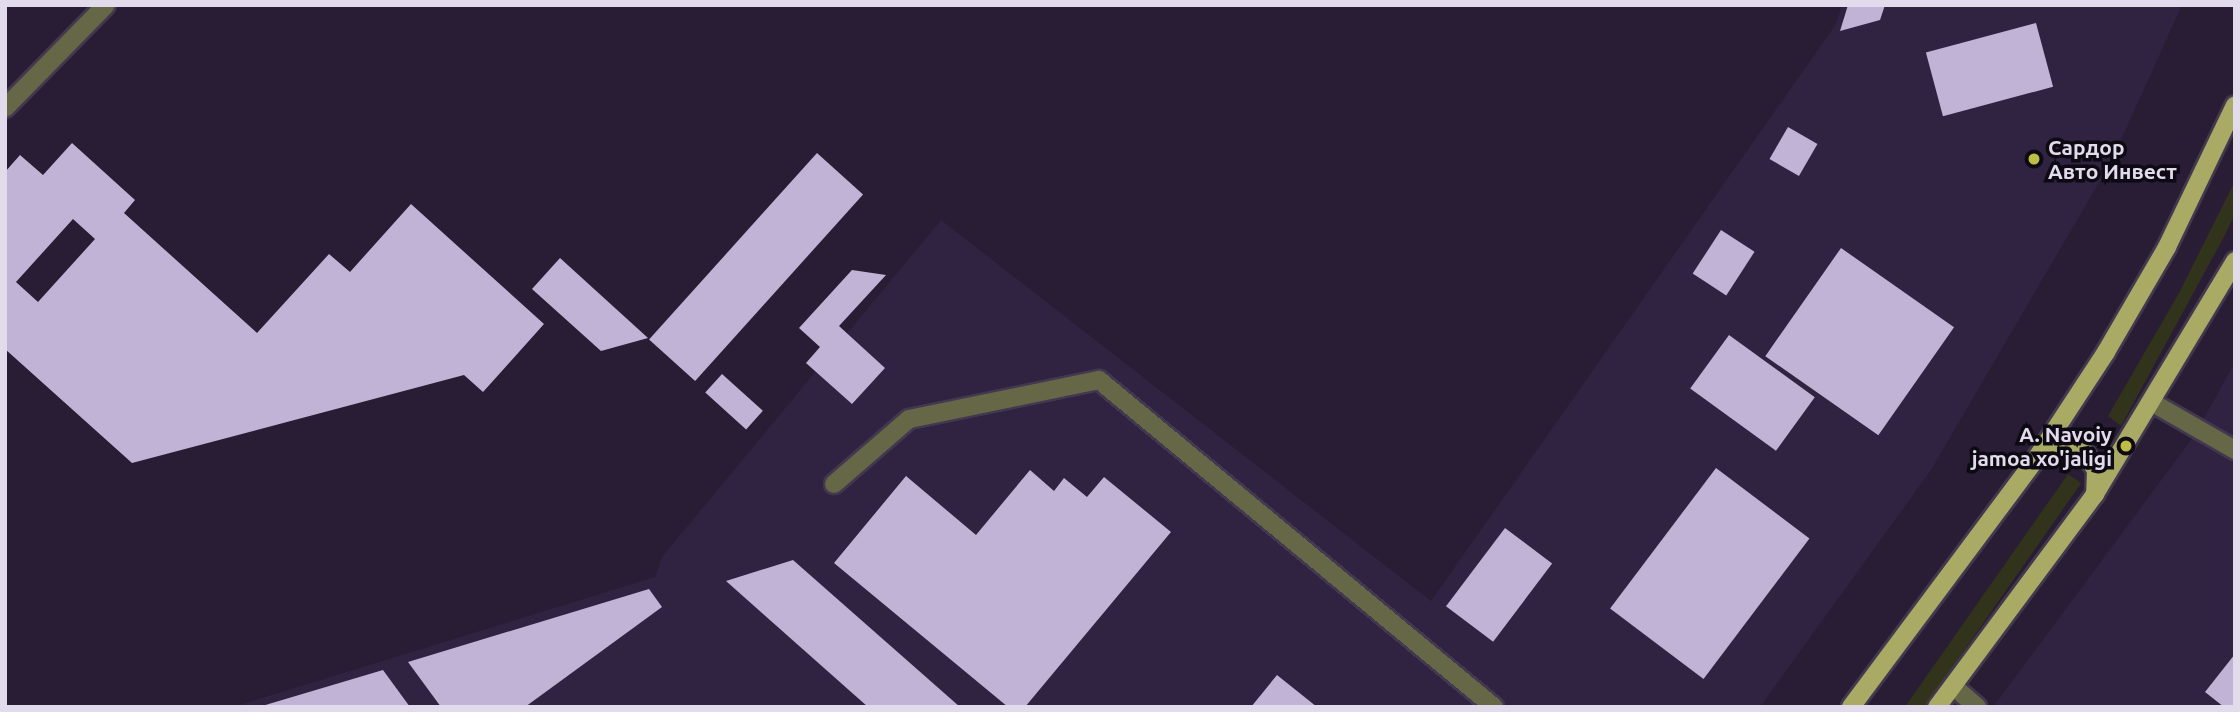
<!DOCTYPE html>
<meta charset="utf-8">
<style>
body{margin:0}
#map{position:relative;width:2240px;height:712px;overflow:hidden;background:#281d35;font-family:Ubuntu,sans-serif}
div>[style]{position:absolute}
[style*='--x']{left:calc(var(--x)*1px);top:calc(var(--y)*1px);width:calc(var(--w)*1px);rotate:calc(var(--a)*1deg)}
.built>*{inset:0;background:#302241}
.green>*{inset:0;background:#32331b;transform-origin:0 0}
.building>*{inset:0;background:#c1b3d5;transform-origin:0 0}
.roads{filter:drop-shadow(2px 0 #42384f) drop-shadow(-2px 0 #42384f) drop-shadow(0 2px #42384f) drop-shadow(0 -2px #42384f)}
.minor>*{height:18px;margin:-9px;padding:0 9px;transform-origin:9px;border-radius:9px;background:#666746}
.major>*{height:18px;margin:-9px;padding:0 9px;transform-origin:9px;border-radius:9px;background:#a9ab64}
.dots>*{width:19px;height:19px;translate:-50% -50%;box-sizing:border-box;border:4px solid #0e0a14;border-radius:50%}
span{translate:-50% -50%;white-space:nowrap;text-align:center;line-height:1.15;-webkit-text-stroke:7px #0e0a14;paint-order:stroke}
.poi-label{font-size:21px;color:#e2dbec;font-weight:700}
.left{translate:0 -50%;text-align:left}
.right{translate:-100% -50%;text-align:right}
.frame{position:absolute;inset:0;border:7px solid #e2dbec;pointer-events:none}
</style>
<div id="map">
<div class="built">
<i style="clip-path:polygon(1842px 5px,2182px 5px,2111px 162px,1931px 470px,1760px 707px,233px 707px,655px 577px,662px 557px,941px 220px,1431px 601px,1836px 24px)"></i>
<i style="clip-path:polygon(2235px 362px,2235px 707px,1993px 707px,2194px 436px)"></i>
</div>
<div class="green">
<i style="clip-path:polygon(2235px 181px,2235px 214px,2225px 235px,2121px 426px,2108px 416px,2179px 293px)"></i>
<i style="left:2068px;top:474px;width:16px;height:292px;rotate:35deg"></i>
</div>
<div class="building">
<i style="clip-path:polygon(1848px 5px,1885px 5px,1880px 20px,1840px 31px)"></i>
<i style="left:2036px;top:23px;width:66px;height:114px;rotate:75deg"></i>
<i style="left:1788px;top:127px;width:34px;height:37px;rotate:30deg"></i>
<i style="clip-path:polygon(evenodd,72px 143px,135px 200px,124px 213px,257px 333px,329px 254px,350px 272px,411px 204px,544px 324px,483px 392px,464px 375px,132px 463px,5px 349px,5px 172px,20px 155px,43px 175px,72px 143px,73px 219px,95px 239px,38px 302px,16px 282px,73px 219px)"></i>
<i style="left:817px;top:153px;width:62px;height:251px;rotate:42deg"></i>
<i style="left:1721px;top:230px;width:40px;height:52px;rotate:33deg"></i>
<i style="left:1841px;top:248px;width:138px;height:132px;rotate:35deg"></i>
<i style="clip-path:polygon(560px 258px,648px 338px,601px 351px,532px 289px)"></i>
<i style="clip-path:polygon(852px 270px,886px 275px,839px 326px,885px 368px,852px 404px,806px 363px,820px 347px,799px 328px)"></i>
<i style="left:1729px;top:335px;width:106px;height:66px;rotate:36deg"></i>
<i style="left:722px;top:374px;width:55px;height:25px;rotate:42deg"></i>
<i style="left:1716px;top:468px;width:117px;height:176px;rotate:37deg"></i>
<i style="clip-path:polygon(1030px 470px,1054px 491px,1064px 478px,1087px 497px,1104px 477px,1171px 532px,1025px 707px,1008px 707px,834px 563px,906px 476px,976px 535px)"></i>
<i style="left:1505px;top:528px;width:59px;height:98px;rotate:37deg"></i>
<i style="clip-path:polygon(793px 560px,960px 707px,868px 707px,726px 581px)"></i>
<i style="clip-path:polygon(649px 589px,662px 607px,525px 707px,441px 707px,408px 662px)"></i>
<i style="clip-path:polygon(2235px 654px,2235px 707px,2224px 707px,2205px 692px)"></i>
<i style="clip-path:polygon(383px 670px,410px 707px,262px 707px,262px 706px)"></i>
<i style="clip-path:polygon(1277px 675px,1317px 707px,1251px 707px)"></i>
</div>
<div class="roads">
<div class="minor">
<i style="--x:5;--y:108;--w:144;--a:-45.6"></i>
<i style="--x:2153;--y:403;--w:95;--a:29.8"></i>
<i style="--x:834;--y:484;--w:99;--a:-40.9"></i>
<i style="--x:909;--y:419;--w:194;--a:-11.6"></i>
<i style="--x:1099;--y:380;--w:513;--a:39.62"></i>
<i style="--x:1953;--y:686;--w:32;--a:41"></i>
</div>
<div class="major">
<i style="--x:2038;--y:456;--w:26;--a:-18"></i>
<i style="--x:2063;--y:448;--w:23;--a:13"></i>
<i style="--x:2085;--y:453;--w:20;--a:57"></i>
<i style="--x:2096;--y:470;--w:24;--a:92"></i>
<i style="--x:1851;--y:707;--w:313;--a:-53.3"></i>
<i style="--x:2038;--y:456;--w:124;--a:-56.8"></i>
<i style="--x:2106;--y:352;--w:121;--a:-59.8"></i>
<i style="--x:2167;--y:247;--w:157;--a:-64.4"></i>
<i style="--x:1937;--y:707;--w:265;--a:-53.4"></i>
<i style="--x:2095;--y:494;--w:272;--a:-59"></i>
</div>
</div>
<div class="dots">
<i style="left:2034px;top:159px;background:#bdbf43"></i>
<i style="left:2126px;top:446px;background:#bdbf43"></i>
</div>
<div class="poi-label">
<span class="left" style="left:2048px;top:159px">Сардор<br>Авто Инвест</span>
<span class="right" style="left:2112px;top:446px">A. Navoiy<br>jamoa xo'jaligi</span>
</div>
<div class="frame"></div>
</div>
